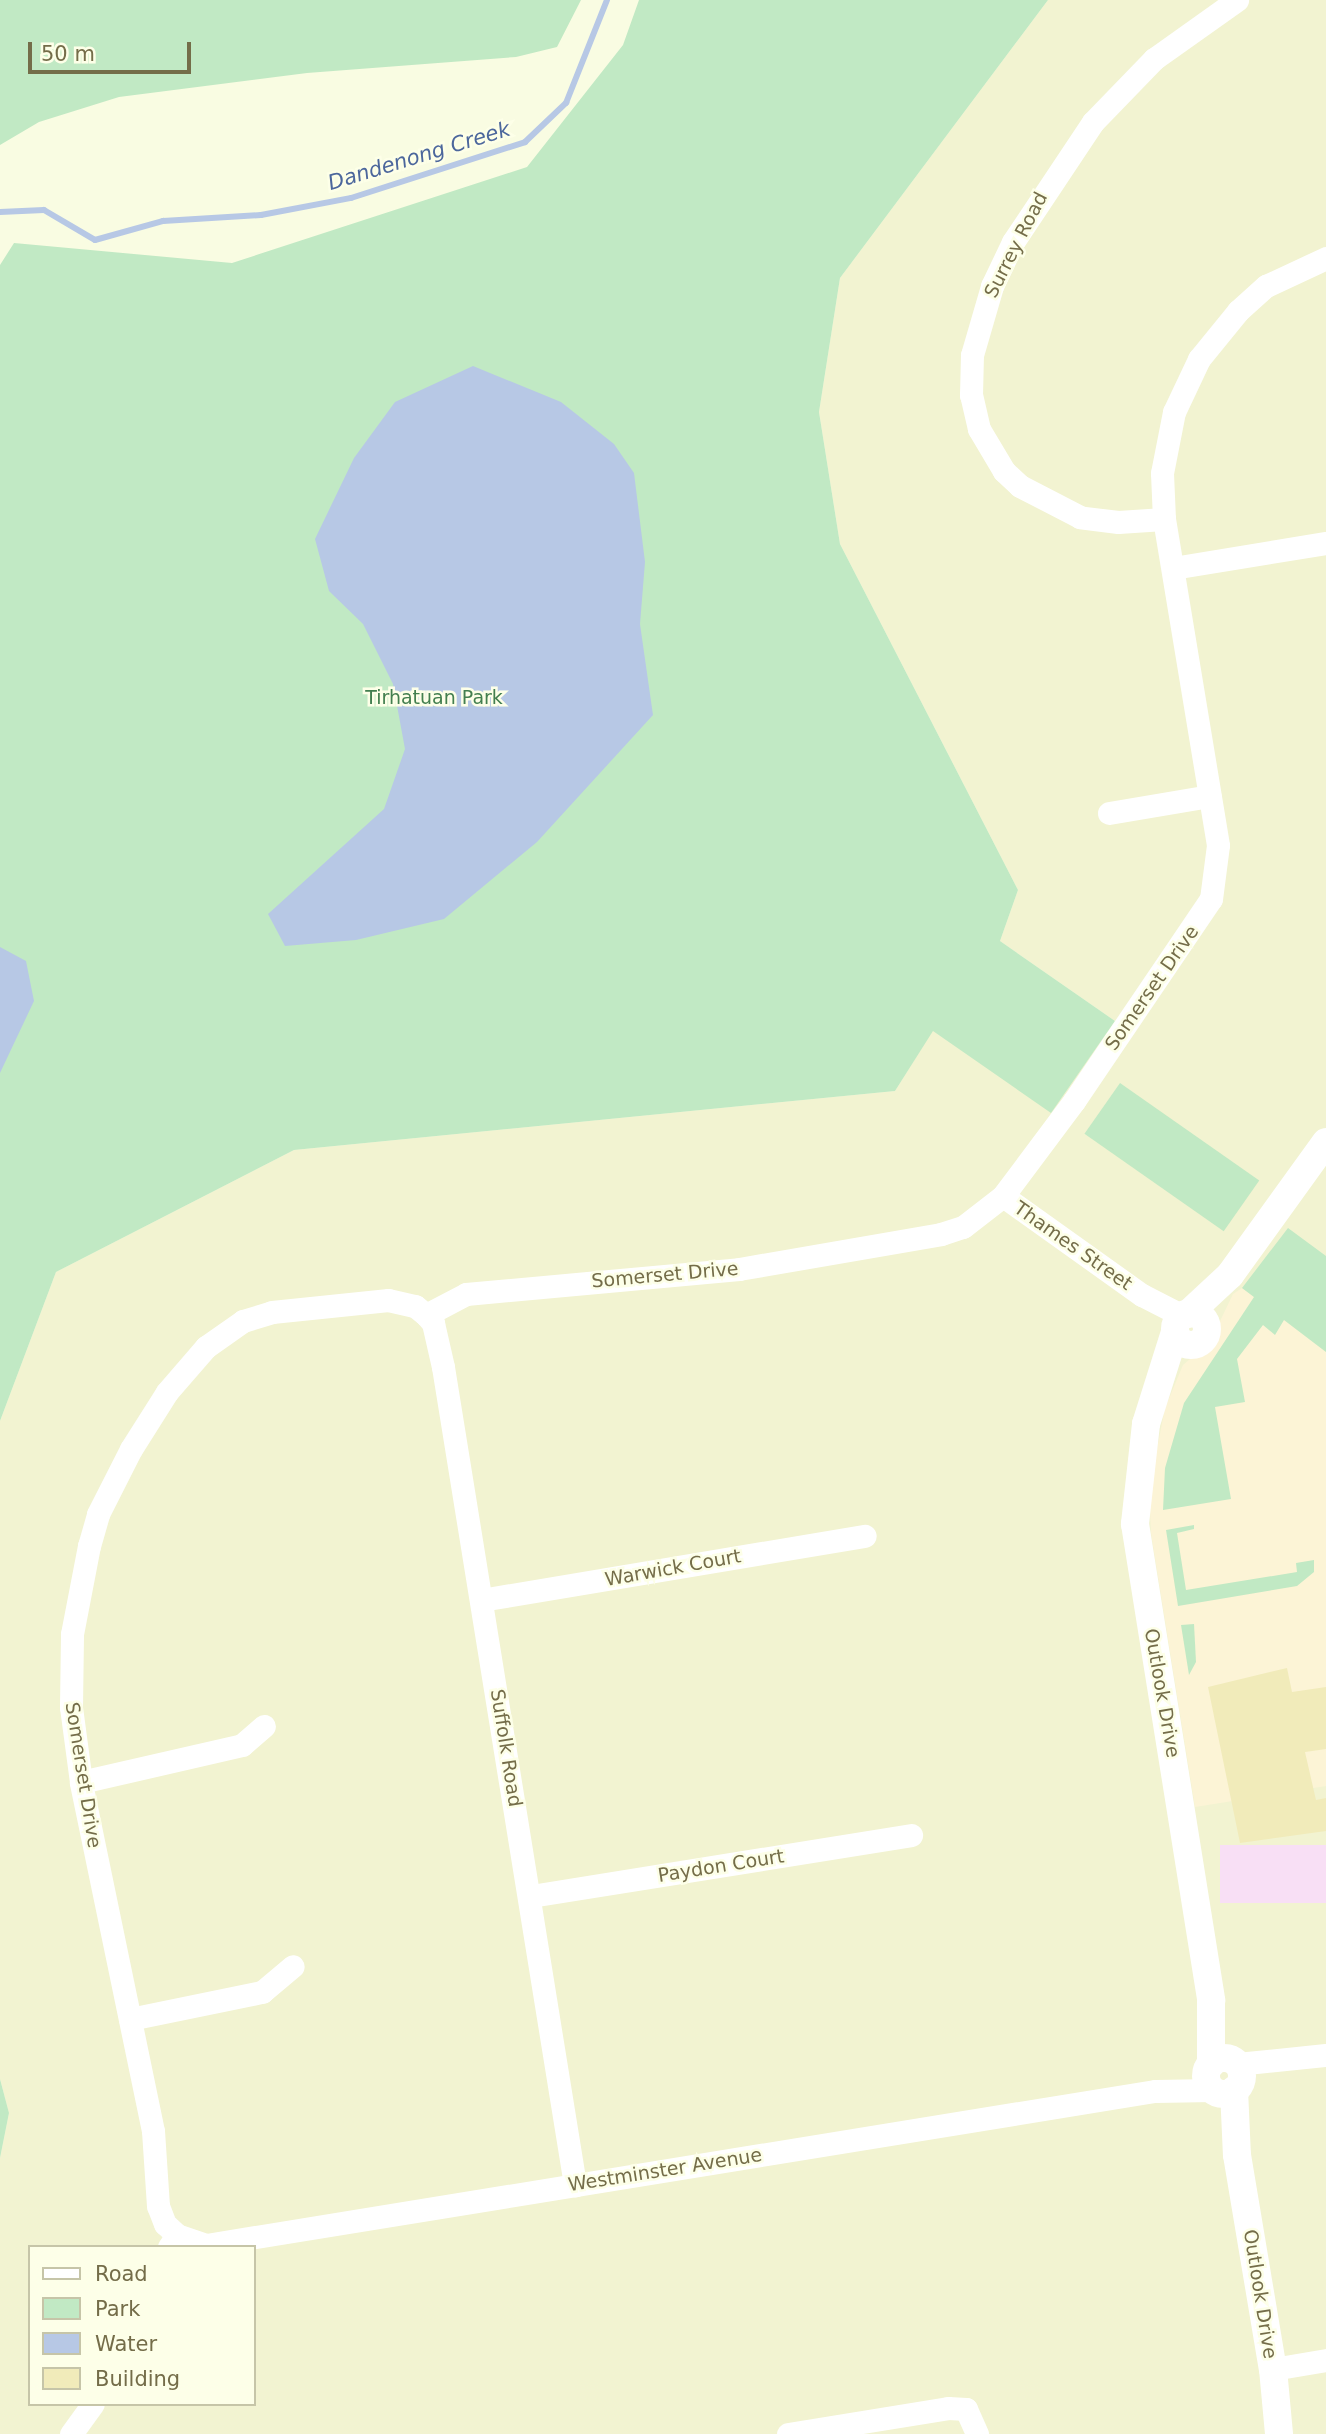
<!DOCTYPE html>
<style>
body{margin:0}
#map{position:relative;width:1326px;height:2434px;overflow:hidden;background:#f9fce2;font-family:"DejaVu Sans",sans-serif}
div>[style]{position:absolute}
[style*='--x']{left:calc(var(--x)*1px);top:calc(var(--y)*1px);width:calc(var(--w)*1px);rotate:calc(var(--a)*1deg)}
.residential>*{inset:0;background:#f2f3d1}
.commercial>*{inset:0;background:#fcf4d6}
.education>*{inset:0;background:#f8dff5;transform-origin:0 0}
.green>*{inset:0;background:#c1e9c4;transform-origin:0 0}
.water>*{inset:0;background:#b7c8e5}
.stream>*{height:6px;margin:-3px;padding:0 3px;transform-origin:3px;border-radius:3px;background:#b7c8e5}
.building>*{inset:0;background:#f1ebba}
.minor>*{height:23px;margin:-11.5px;padding:0 11.5px;transform-origin:11.5px;border-radius:11.5px;background:#fff}
.tertiary>*{height:28px;margin:-14px;padding:0 14px;transform-origin:14px;border-radius:14px;background:#fff}
.tertiary>.ring{margin:-14px;padding:0;box-sizing:content-box;background:none;border:28px solid #fff;border-radius:50%}
span{translate:-50% -50%;white-space:nowrap;text-align:center;line-height:1.15;-webkit-text-stroke:5px #fdffe8;paint-order:stroke}
.street-label{font-size:19px;color:#746d49}
.park-label{font-size:19px;color:#437f4f}
.water-label{font-size:21px;color:#4c679c;font-style:italic}
.legend{position:absolute;left:28px;top:2245px;width:228px;height:161px;box-sizing:border-box;background:#fdffe8;border:2px solid #c6c5a8;margin:0;padding:9px 12px;list-style:none;font-size:21px;color:#746d49}
.legend li{display:flex;align-items:center;gap:14px;height:35px}
.legend b{width:35px;border:2px solid #c6c5a8}
.scale{position:absolute;left:28px;top:42px;width:163px;height:32px;box-sizing:border-box;border:4px solid #746d49;border-top:0;padding-left:9px;font-size:21px;line-height:24px;white-space:nowrap;color:#746d49;-webkit-text-stroke:5px #fdffe8;paint-order:stroke}
</style>
<div id="map">
<div class="residential">
<i style="clip-path:polygon(evenodd,1048px 0,1326px 0,1326px 2434px,0 2434px,0 2158px,9px 2113px,0 2079px,0 1421px,56px 1272px,294px 1150px,895px 1091px,933px 1030px,1051px 1112px,1115px 1021px,1000px 941px,1018px 890px,840px 544px,819px 412px,840px 278px,1048px 0,30px 2247px,254px 2247px,254px 2404px,30px 2404px,30px 2247px)"></i>
</div>
<div class="commercial">
<i style="clip-path:polygon(1242px 1288px,1326px 1352px,1326px 1786px,1195px 1807px,1151px 1533px,1149px 1490px,1165px 1408px,1183px 1365px,1210px 1342px,1233px 1294px)"></i>
</div>
<div class="education">
<i style="left:1326px;top:1845px;width:58px;height:106px;rotate:90deg"></i>
</div>
<div class="green">
<i style="clip-path:polygon(0 0,581px 0,557px 47px,516px 57px,307px 73px,119px 97px,39px 122px,0 145px)"></i>
<i style="clip-path:polygon(639px 0,1048px 0,840px 278px,819px 412px,840px 544px,1018px 890px,1000px 941px,1115px 1021px,1051px 1113px,933px 1031px,895px 1091px,294px 1150px,56px 1272px,0 1421px,0 265px,14px 243px,232px 263px,527px 167px,623px 45px)"></i>
<i style="left:1120px;top:1083px;width:170px;height:62px;rotate:35deg"></i>
<i style="clip-path:polygon(1288px 1228px,1326px 1256px,1326px 1352px,1284px 1320px,1275px 1335px,1263px 1325px,1237px 1359px,1245px 1402px,1215px 1407px,1231px 1499px,1163px 1510px,1165px 1468px,1184px 1403px,1254px 1297px,1242px 1288px)"></i>
<i style="clip-path:polygon(1194px 1525px,1194px 1529px,1177px 1533px,1186px 1590px,1297px 1572px,1296px 1563px,1314px 1560px,1314px 1572px,1297px 1586px,1178px 1606px,1166px 1530px)"></i>
<i style="clip-path:polygon(1194px 1624px,1196px 1662px,1189px 1675px,1181px 1625px)"></i>
<i style="clip-path:polygon(0 2079px,9px 2113px,0 2158px)"></i>
</div>
<div class="water">
<i style="clip-path:polygon(473px 366px,561px 402px,614px 444px,634px 473px,645px 562px,640px 624px,653px 715px,537px 842px,444px 919px,356px 940px,285px 946px,268px 914px,384px 809px,405px 749px,393px 684px,363px 624px,329px 591px,315px 539px,354px 458px,395px 402px)"></i>
<i style="clip-path:polygon(0 947px,26px 961px,34px 1001px,0 1073px)"></i>
</div>
<div class="stream">
<i style="--x:0;--y:212;--w:44;--a:-2.6"></i>
<i style="--x:44;--y:210;--w:59;--a:30.5"></i>
<i style="--x:95;--y:240;--w:71;--a:-15.6"></i>
<i style="--x:163;--y:221;--w:98;--a:-3.5"></i>
<i style="--x:261;--y:215;--w:92;--a:-10.7"></i>
<i style="--x:351;--y:198;--w:183;--a:-17.8"></i>
<i style="--x:525;--y:142;--w:57;--a:-43.6"></i>
<i style="--x:566;--y:103;--w:111;--a:-68.3"></i>
</div>
<div class="building">
<i style="clip-path:polygon(1287px 1668px,1292px 1692px,1326px 1687px,1326px 1749px,1305px 1752px,1316px 1800px,1326px 1798px,1326px 1831px,1240px 1843px,1208px 1687px)"></i>
</div>
<div class="minor">
<i style="--x:1164;--y:519;--w:46;--a:176.3"></i>
<i style="--x:1118;--y:522;--w:38;--a:-173"></i>
<i style="--x:1080;--y:517;--w:68;--a:-152.7"></i>
<i style="--x:1020;--y:486;--w:22;--a:-137"></i>
<i style="--x:1004;--y:471;--w:49;--a:-120.8"></i>
<i style="--x:979;--y:429;--w:35;--a:-103"></i>
<i style="--x:971;--y:395;--w:40;--a:-88.6"></i>
<i style="--x:972;--y:355;--w:72;--a:-73.8"></i>
<i style="--x:992;--y:286;--w:49;--a:-64.5"></i>
<i style="--x:1013;--y:242;--w:144;--a:-56.3"></i>
<i style="--x:1093;--y:122;--w:88;--a:-45.9"></i>
<i style="--x:1154;--y:59;--w:102;--a:-35.4"></i>
<i style="--x:1173;--y:568;--w:155;--a:-9.3"></i>
<i style="--x:1109;--y:813;--w:102;--a:-9.6"></i>
<i style="--x:1003;--y:1196;--w:171;--a:35.5"></i>
<i style="--x:1142;--y:1295;--w:46;--a:27.1"></i>
<i style="--x:426;--y:1315;--w:11;--a:49"></i>
<i style="--x:433;--y:1323;--w:45;--a:77.2"></i>
<i style="--x:443;--y:1367;--w:829;--a:80.83"></i>
<i style="--x:481;--y:1600;--w:389;--a:-9.5"></i>
<i style="--x:81;--y:1782;--w:165;--a:-12.9"></i>
<i style="--x:242;--y:1745;--w:29;--a:-41"></i>
<i style="--x:531;--y:1896;--w:385;--a:-9.1"></i>
<i style="--x:130;--y:2019;--w:135;--a:-11.6"></i>
<i style="--x:262;--y:1992;--w:40;--a:-40"></i>
<i style="--x:1237;--y:2064;--w:89;--a:-5.8"></i>
<i style="--x:177;--y:2235;--w:31;--a:19"></i>
<i style="--x:206;--y:2245;--w:961;--a:-9.22"></i>
<i style="--x:1155;--y:2091;--w:58;--a:-1"></i>
<i style="--x:169;--y:2247;--w:14;--a:-56"></i>
<i style="--x:177;--y:2235;--w:16;--a:-137"></i>
<i style="--x:165;--y:2224;--w:19;--a:-111"></i>
<i style="--x:158;--y:2206;--w:75;--a:-93.8"></i>
<i style="--x:153;--y:2131;--w:356;--a:-101.7"></i>
<i style="--x:81;--y:1782;--w:76;--a:-97.6"></i>
<i style="--x:71;--y:1707;--w:73;--a:-89.2"></i>
<i style="--x:72;--y:1634;--w:90;--a:-79.1"></i>
<i style="--x:89;--y:1546;--w:33;--a:-74"></i>
<i style="--x:98;--y:1514;--w:73;--a:-63.1"></i>
<i style="--x:131;--y:1449;--w:67;--a:-57.7"></i>
<i style="--x:167;--y:1392;--w:60;--a:-49.1"></i>
<i style="--x:206;--y:1347;--w:45;--a:-35.1"></i>
<i style="--x:243;--y:1321;--w:30;--a:-17"></i>
<i style="--x:272;--y:1312;--w:117;--a:-5.9"></i>
<i style="--x:388;--y:1300;--w:28;--a:13"></i>
<i style="--x:415;--y:1306;--w:14;--a:39"></i>
<i style="--x:426;--y:1315;--w:45;--a:-27.7"></i>
<i style="--x:466;--y:1294;--w:274;--a:-5.2"></i>
<i style="--x:739;--y:1269;--w:205;--a:-9.8"></i>
<i style="--x:941;--y:1234;--w:23;--a:-18"></i>
<i style="--x:963;--y:1227;--w:51;--a:-37.8"></i>
<i style="--x:1003;--y:1196;--w:119;--a:-53.2"></i>
<i style="--x:1074;--y:1101;--w:244;--a:-55.9"></i>
<i style="--x:1211;--y:899;--w:54;--a:-82.6"></i>
<i style="--x:1218;--y:845;--w:330;--a:-99.4"></i>
<i style="--x:1164;--y:519;--w:46;--a:-92.5"></i>
<i style="--x:1162;--y:473;--w:62;--a:-78.9"></i>
<i style="--x:1174;--y:412;--w:59;--a:-64.7"></i>
<i style="--x:1199;--y:359;--w:62;--a:-50.9"></i>
<i style="--x:1238;--y:311;--w:38;--a:-42"></i>
<i style="--x:1266;--y:286;--w:66;--a:-25"></i>
<i style="--x:1273;--y:2369;--w:54;--a:-9.6"></i>
<i style="--x:71;--y:2434;--w:37;--a:-54"></i>
<i style="--x:788;--y:2434;--w:162;--a:-9.2"></i>
<i style="--x:948;--y:2408;--w:18;--a:3"></i>
<i style="--x:966;--y:2409;--w:27;--a:66"></i>
</div>
<div class="tertiary">
<i class="ring" style="left:1175px;top:1313px;width:4px;height:4px"></i>
<i style="--x:1188;--y:1314;--w:57;--a:-42.9"></i>
<i style="--x:1230;--y:1275;--w:164;--a:-54.2"></i>
<i style="--x:1175;--y:1332;--w:96;--a:107.5"></i>
<i style="--x:1146;--y:1424;--w:101;--a:96.3"></i>
<i style="--x:1135;--y:1524;--w:483;--a:80.9"></i>
<i style="--x:1211;--y:2001;--w:63;--a:90"></i>
<i class="ring" style="left:1206px;top:2058px;width:8px;height:8px"></i>
<i style="--x:1234;--y:2090;--w:65;--a:87.4"></i>
<i style="--x:1237;--y:2155;--w:217;--a:80.5"></i>
<i style="--x:1273;--y:2369;--w:65;--a:84.7"></i>
</div>
<div class="street-label">
<span style="left:1016px;top:245px;rotate:-63deg">Surrey Road</span>
<span style="left:1152px;top:988px;rotate:-55deg">Somerset Drive</span>
<span style="left:1073px;top:1246px;rotate:35deg">Thames Street</span>
<span style="left:665px;top:1275px;rotate:-5deg">Somerset Drive</span>
<span style="left:673px;top:1568px;rotate:-10deg">Warwick Court</span>
<span style="left:1162px;top:1693px;rotate:80deg">Outlook Drive</span>
<span style="left:506px;top:1748px;rotate:81deg">Suffolk Road</span>
<span style="left:83px;top:1775px;rotate:81deg">Somerset Drive</span>
<span style="left:721px;top:1866px;rotate:-9deg">Paydon Court</span>
<span style="left:665px;top:2170px;rotate:-9deg">Westminster Avenue</span>
<span style="left:1260px;top:2294px;rotate:81deg">Outlook Drive</span>
</div>
<div class="park-label">
<span style="left:434px;top:698px">Tirhatuan Park</span>
</div>
<div class="water-label">
<span style="left:419px;top:156px;rotate:-17deg">Dandenong Creek</span>
</div>
<ul class="legend">
<li><b style="height:9px;background:#fff"></b>Road</li>
<li><b style="height:19px;background:#c1e9c4"></b>Park</li>
<li><b style="height:19px;background:#b7c8e5"></b>Water</li>
<li><b style="height:19px;background:#f1ebba"></b>Building</li>
</ul>
<div class="scale">50 m</div>
</div>
